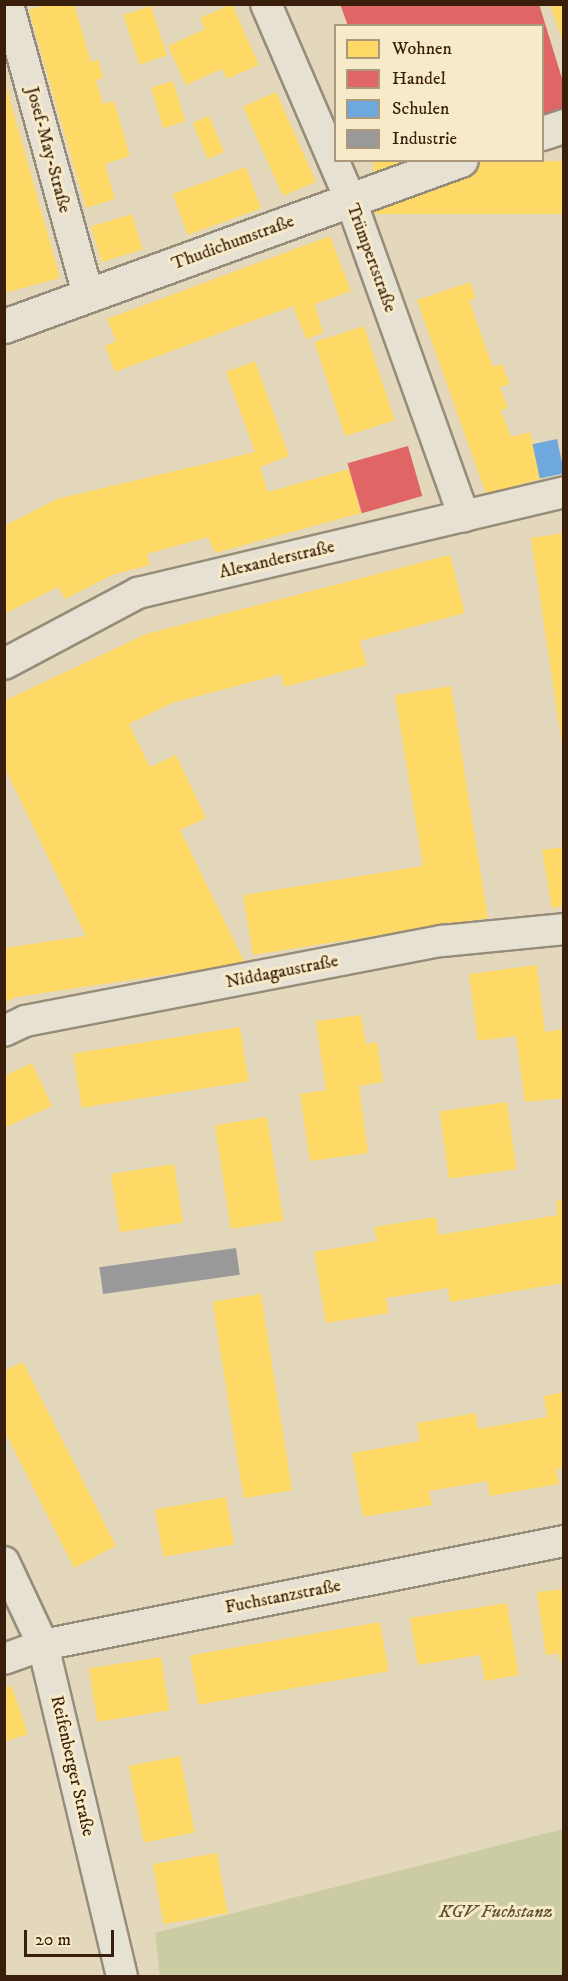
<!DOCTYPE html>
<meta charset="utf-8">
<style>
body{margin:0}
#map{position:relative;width:568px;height:1981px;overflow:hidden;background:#e3d8bc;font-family:"IM FELL DW Pica",serif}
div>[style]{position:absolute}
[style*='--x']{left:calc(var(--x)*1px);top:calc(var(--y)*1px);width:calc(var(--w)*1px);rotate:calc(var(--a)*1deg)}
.green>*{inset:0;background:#cbcca2}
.homes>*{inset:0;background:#ffd966;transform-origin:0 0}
.shops>*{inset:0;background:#e06666;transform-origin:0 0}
.schools>*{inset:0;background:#6fa8dc;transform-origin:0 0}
.industry>*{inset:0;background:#999;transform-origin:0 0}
.roads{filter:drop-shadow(2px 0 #968c7a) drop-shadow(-2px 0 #968c7a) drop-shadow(0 2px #968c7a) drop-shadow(0 -2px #968c7a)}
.minor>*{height:30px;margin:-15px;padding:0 15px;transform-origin:15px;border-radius:15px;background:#e7e1d4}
.secondary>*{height:33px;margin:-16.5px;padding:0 16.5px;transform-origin:16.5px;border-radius:16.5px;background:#e7e1d4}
span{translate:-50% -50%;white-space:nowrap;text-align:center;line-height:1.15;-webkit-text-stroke:6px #f7eac9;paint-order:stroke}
.street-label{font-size:18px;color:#391f0b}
.park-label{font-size:18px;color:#5f5032;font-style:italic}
.frame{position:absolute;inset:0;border:6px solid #391f0b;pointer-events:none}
.legend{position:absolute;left:334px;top:24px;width:210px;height:138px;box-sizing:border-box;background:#f7eac9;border:2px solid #ab997d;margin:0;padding:8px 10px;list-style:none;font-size:18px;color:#391f0b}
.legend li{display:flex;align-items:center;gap:12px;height:30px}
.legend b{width:30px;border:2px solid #ab997d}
.scale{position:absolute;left:24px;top:1930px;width:90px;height:27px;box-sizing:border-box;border:3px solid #391f0b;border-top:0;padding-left:8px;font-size:18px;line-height:21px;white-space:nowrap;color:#391f0b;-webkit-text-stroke:4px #f7eac9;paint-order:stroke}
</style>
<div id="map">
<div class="green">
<i style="clip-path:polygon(563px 1829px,563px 1976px,160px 1976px,155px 1933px)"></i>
</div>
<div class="homes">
<i style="clip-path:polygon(48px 4px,74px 4px,91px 62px,98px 59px,103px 78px,96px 80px,103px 104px,114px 101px,130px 156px,105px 164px,115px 199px,86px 208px,29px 10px)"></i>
<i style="clip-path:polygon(232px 4px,259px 65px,227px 79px,222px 69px,186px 85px,168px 46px,205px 29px,200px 18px)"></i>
<i style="clip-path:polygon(550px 4px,564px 4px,564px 42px,563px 42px)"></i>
<i style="left:151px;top:6px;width:52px;height:29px;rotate:72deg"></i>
<i style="clip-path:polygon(4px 78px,60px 278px,4px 293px)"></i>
<i style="left:173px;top:81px;width:42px;height:23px;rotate:73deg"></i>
<i style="left:276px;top:92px;width:98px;height:36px;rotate:66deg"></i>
<i style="left:209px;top:116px;width:39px;height:18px;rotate:67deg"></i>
<i style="left:564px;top:161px;width:53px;height:191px;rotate:90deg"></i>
<i style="left:246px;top:167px;width:44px;height:78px;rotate:70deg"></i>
<i style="left:132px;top:214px;width:37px;height:43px;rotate:73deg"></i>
<i style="clip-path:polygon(330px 236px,351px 291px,315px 304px,323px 333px,306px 339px,293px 306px,115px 372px,105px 346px,116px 341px,107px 319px)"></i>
<i style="clip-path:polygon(470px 282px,476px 298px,469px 300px,493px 367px,502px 364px,510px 384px,500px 387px,508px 408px,501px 410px,511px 437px,530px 432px,543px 478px,486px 494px,417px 300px)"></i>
<i style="left:364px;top:326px;width:99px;height:52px;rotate:72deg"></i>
<i style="clip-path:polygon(255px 361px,289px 456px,260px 467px,268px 492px,349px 469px,361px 513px,215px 553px,208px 537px,147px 554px,150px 565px,112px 575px,65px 599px,58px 587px,4px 614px,4px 526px,57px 499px,255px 452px,226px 372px)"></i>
<i style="clip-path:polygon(564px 533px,564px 744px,562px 744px,531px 538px)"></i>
<i style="clip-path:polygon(450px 555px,465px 613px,360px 641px,367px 665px,284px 687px,281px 674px,172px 703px,129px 724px,150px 767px,176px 755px,206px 818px,180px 830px,245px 963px,16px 997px,4px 1003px,4px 948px,86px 936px,4px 766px,4px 701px,146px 634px)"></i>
<i style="clip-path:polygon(451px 686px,488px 918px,253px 955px,243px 895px,423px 866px,395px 695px)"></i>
<i style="clip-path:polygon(564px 847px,564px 906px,552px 908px,542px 850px)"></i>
<i style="clip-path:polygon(537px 965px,545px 1032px,564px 1029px,564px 1098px,525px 1102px,516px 1036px,478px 1041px,469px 974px)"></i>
<i style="clip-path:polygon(361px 1015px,366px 1044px,377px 1042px,383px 1082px,359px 1086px,368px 1153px,310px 1161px,300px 1094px,326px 1090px,316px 1021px)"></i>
<i style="left:240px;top:1027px;width:55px;height:169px;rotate:81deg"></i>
<i style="clip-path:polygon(32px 1063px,52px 1106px,4px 1128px,4px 1076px)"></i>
<i style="left:507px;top:1102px;width:68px;height:68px;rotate:82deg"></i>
<i style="left:267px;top:1117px;width:105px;height:53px;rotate:81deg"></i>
<i style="left:174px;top:1164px;width:59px;height:64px;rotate:81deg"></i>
<i style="clip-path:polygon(564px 1200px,564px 1283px,450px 1302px,448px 1288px,386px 1298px,389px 1313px,326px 1323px,314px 1252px,377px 1241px,374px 1227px,436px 1217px,439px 1235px,558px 1215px,556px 1201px)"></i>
<i style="left:261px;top:1294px;width:199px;height:49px;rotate:81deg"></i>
<i style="clip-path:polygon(23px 1362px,116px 1546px,74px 1568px,4px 1430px,4px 1371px)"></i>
<i style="clip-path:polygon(564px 1392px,564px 1468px,556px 1469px,559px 1484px,490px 1496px,487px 1481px,429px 1491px,432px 1505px,363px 1517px,352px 1453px,420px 1441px,417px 1423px,476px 1413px,478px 1429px,547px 1417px,544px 1396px)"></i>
<i style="left:226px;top:1497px;width:48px;height:72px;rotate:80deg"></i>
<i style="clip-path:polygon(564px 1589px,564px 1660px,559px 1661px,559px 1653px,546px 1655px,537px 1592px)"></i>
<i style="clip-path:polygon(507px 1603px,519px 1675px,485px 1681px,480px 1655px,418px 1665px,410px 1618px)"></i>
<i style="left:380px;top:1622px;width:50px;height:193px;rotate:80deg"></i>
<i style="left:161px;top:1657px;width:54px;height:73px;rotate:81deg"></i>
<i style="clip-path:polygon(12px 1686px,28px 1734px,4px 1742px,4px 1688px)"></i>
<i style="left:180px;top:1756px;width:78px;height:52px;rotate:79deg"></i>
<i style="left:217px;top:1853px;width:61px;height:65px;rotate:80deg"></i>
</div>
<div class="shops">
<i style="clip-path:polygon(340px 4px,539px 4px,564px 85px,564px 108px,542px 115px,542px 26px,348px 26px)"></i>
<i style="left:408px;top:446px;width:52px;height:63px;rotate:74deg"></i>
</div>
<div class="schools">
<i style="left:557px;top:439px;width:35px;height:25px;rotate:78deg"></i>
</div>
<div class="industry">
<i style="left:236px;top:1248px;width:27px;height:138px;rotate:82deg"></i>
</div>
<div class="roads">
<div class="minor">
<i style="--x:8;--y:4;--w:302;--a:74.6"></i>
<i style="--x:266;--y:4;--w:215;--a:66.7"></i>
<i style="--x:351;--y:201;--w:335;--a:70.3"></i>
<i style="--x:4;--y:664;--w:152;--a:-27.9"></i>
<i style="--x:138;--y:593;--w:438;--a:-13.3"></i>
<i style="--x:4;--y:1031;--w:23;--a:-25"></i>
<i style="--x:25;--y:1021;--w:425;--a:-10.9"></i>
<i style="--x:442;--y:941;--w:123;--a:-5.6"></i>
<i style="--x:4;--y:1562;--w:92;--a:64.8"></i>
<i style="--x:43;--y:1645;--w:340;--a:76.6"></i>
<i style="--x:4;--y:1659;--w:41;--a:-19.7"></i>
<i style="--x:43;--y:1645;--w:531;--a:-11.29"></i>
</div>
<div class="secondary">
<i style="--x:542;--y:133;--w:23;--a:-18"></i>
<i style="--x:4;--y:326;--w:486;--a:-20"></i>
</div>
</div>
<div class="street-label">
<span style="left:48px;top:150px;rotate:75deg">Josef-May-Straße</span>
<span style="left:233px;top:243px;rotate:-20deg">Thudichumstraße</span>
<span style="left:371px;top:258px;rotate:70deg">Trümpertstraße</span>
<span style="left:277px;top:560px;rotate:-13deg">Alexanderstraße</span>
<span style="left:282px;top:972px;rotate:-11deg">Niddagaustraße</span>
<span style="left:283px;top:1597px;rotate:-11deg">Fuchstanzstraße</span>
<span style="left:72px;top:1766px;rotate:77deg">Reifenberger Straße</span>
</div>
<div class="park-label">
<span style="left:496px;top:1912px">KGV Fuchstanz</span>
</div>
<div class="frame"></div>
<ul class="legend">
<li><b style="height:16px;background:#ffd966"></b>Wohnen</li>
<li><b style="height:16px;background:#e06666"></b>Handel</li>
<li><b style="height:16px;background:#6fa8dc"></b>Schulen</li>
<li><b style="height:16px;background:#999"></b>Industrie</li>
</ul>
<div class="scale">20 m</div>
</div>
